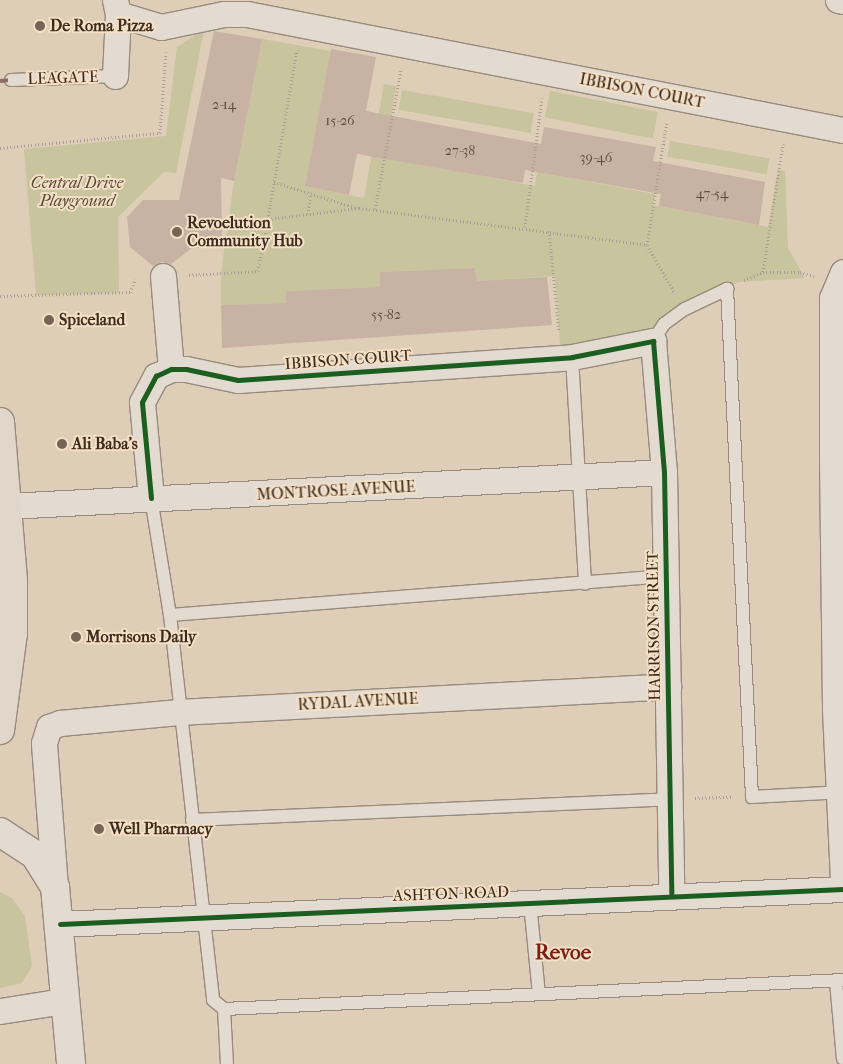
<!DOCTYPE html>
<style>
body{margin:0}
#map{position:relative;width:843px;height:1064px;overflow:hidden;background:#decdb7;font-family:"IM FELL French Canon",serif}
div>[style]{position:absolute}
[style*='--x']{left:calc(var(--x)*1px);top:calc(var(--y)*1px);width:calc(var(--w)*1px);rotate:calc(var(--a)*1deg)}
.green>*{inset:0;background:#c7c49e;transform-origin:0 0}
.building>*{inset:0;background:#c7b2a4}
.path>*{height:3px;margin-top:-1.5px;transform-origin:0;background:repeating-linear-gradient(90deg,#a89f96 0 1px,transparent 0 3.5px)}
.roads{filter:drop-shadow(1px 0 #968b7d) drop-shadow(-1px 0 #968b7d) drop-shadow(0 1px #968b7d) drop-shadow(0 -1px #968b7d)}
.service>*{height:12px;margin:-6px;padding:0 6px;transform-origin:6px;border-radius:6px;background:#e4dbd0}
.minor>*{height:25px;margin:-12.5px;padding:0 12.5px;transform-origin:12.5px;border-radius:12.5px;background:#e4dbd0}
.secondary>*{height:28px;margin:-14px;padding:0 14px;transform-origin:14px;border-radius:14px;background:#e4dbd0}
.primary>*{height:28px;margin:-14px;padding:0 14px;transform-origin:14px;border-radius:14px;background:#e0d6c9}
.quiet>*{height:4px;margin-top:-2px;transform-origin:0;background:repeating-linear-gradient(90deg,#8d6e63 0 8px,transparent 0 12px)}
.cycleway>*{height:5px;margin:-2.5px;padding:0 2.5px;transform-origin:2.5px;border-radius:2.5px;background:#1b5e20}
.dots>*{width:14px;height:14px;translate:-50% -50%;box-sizing:border-box;border:2px solid #f4e0c6;border-radius:50%}
span{translate:-50% -50%;white-space:nowrap;text-align:center;line-height:1.15;-webkit-text-stroke:4px #f4e0c6;paint-order:stroke}
.number-label{font-size:14px;color:#604d40}
.number-label span{-webkit-text-stroke-width:0}
.poi-label{font-size:16px;color:#3e2b1e;font-weight:700}
.left{translate:0 -50%;text-align:left}
.street-label{font-size:16px;color:#3e2b1e}
.park-label{font-size:16px;color:#564834;font-style:italic}
.district-label{font-size:21px;color:#7a1f14;font-weight:700}
</style>
<div id="map">
<div class="green">
<i style="clip-path:polygon(204px 30px,176px 173px,164px 172px,118px 217px,119px 293px,36px 295px,24px 149px,166px 136px,177px 47px)"></i>
<i style="clip-path:polygon(262px 39px,331px 51px,305px 186px,364px 198px,384px 84px,396px 86px,384px 158px,535px 186px,537px 172px,655px 194px,653px 205px,768px 227px,778px 170px,785px 171px,788px 248px,805px 278px,738px 282px,685px 309px,653px 341px,561px 358px,555px 276px,477px 281px,475px 268px,380px 272px,380px 287px,286px 291px,286px 303px,221px 305px,221px 273px,234px 181px)"></i>
<i style="left:402px;top:90px;width:134px;height:20px;rotate:10deg"></i>
<i style="left:550px;top:91px;width:110px;height:27px;rotate:11deg"></i>
<i style="left:670px;top:141px;width:101px;height:16px;rotate:10deg"></i>
<i style="clip-path:polygon(0 892px,12px 898px,25px 916px,32px 966px,22px 983px,0 988px)"></i>
</div>
<div class="building">
<i style="clip-path:polygon(214px 31px,262px 39px,234px 181px,221px 178px,222px 248px,192px 248px,171px 264px,162px 262px,153px 266px,130px 247px,127px 217px,143px 200px,179px 200px)"></i>
<i style="clip-path:polygon(331px 49px,376px 57px,366px 111px,541px 144px,544px 127px,656px 147px,653px 161px,765px 182px,759px 225px,659px 206px,661px 194px,525px 170px,523px 183px,357px 154px,349px 195px,305px 186px)"></i>
<i style="clip-path:polygon(475px 268px,477px 281px,547px 277px,552px 325px,222px 348px,221px 305px,286px 303px,286px 291px,380px 287px,380px 272px)"></i>
</div>
<div class="path">
<i style="--x:0;--y:148;--w:161;--a:-5.4"></i>
<i style="--x:160;--y:133;--w:81;--a:-85.8"></i>
<i style="--x:274;--y:182;--w:87;--a:17.4"></i>
<i style="--x:375;--y:209;--w:141;--a:-79.4"></i>
<i style="--x:308;--y:214;--w:21;--a:-82"></i>
<i style="--x:268;--y:219;--w:172;--a:-80.3"></i>
<i style="--x:525;--y:227;--w:130;--a:-82.5"></i>
<i style="--x:549;--y:231;--w:101;--a:84.3"></i>
<i style="--x:647;--y:245;--w:125;--a:-80.8"></i>
<i style="--x:763;--y:272;--w:37;--a:0"></i>
<i style="--x:800;--y:272;--w:15;--a:16"></i>
<i style="--x:189;--y:275;--w:69;--a:-3.3"></i>
<i style="--x:258;--y:271;--w:53;--a:-79.1"></i>
<i style="--x:268;--y:219;--w:92;--a:-6.9"></i>
<i style="--x:359;--y:208;--w:290;--a:7.3"></i>
<i style="--x:647;--y:245;--w:54;--a:60.1"></i>
<i style="--x:744;--y:280;--w:21;--a:-23"></i>
<i style="--x:763;--y:272;--w:130;--a:-81.1"></i>
<i style="--x:0;--y:296;--w:130;--a:-1.8"></i>
<i style="--x:130;--y:292;--w:14;--a:-65"></i>
<i style="--x:695;--y:798;--w:37;--a:-2"></i>
</div>
<div class="roads">
<div class="service">
<i style="--x:11;--y:80;--w:104;--a:-2.2"></i>
<i style="--x:653;--y:341;--w:20;--a:-57"></i>
<i style="--x:664;--y:324;--w:26;--a:-36"></i>
<i style="--x:685;--y:309;--w:47;--a:-25.5"></i>
<i style="--x:727;--y:289;--w:509;--a:87.18"></i>
<i style="--x:752;--y:797;--w:91;--a:-3.1"></i>
<i style="--x:572;--y:357;--w:227;--a:86.7"></i>
<i style="--x:151;--y:498;--w:119;--a:80.8"></i>
<i style="--x:170;--y:615;--w:387;--a:83.6"></i>
<i style="--x:213;--y:1000;--w:14;--a:39"></i>
<i style="--x:224;--y:1009;--w:55;--a:86.9"></i>
<i style="--x:170;--y:615;--w:498;--a:-4.5"></i>
<i style="--x:192;--y:820;--w:478;--a:-2.5"></i>
<i style="--x:530;--y:903;--w:91;--a:84.4"></i>
<i style="--x:836;--y:981;--w:78;--a:84.9"></i>
<i style="--x:224;--y:1009;--w:620;--a:-2.68"></i>
</div>
<div class="minor">
<i style="--x:115;--y:0;--w:14;--a:78"></i>
<i style="--x:118;--y:14;--w:62;--a:92.8"></i>
<i style="--x:838;--y:0;--w:5;--a:11"></i>
<i style="--x:118;--y:14;--w:45;--a:16.8"></i>
<i style="--x:161;--y:27;--w:64;--a:-11.7"></i>
<i style="--x:224;--y:14;--w:23;--a:0"></i>
<i style="--x:247;--y:14;--w:607;--a:11.01"></i>
<i style="--x:843;--y:272;--w:28;--a:113"></i>
<i style="--x:832;--y:298;--w:162;--a:90"></i>
<i style="--x:832;--y:460;--w:250;--a:89.3"></i>
<i style="--x:835;--y:710;--w:167;--a:87.3"></i>
<i style="--x:163;--y:276;--w:93;--a:85.1"></i>
<i style="--x:151;--y:498;--w:96;--a:-95.4"></i>
<i style="--x:142;--y:402;--w:30;--a:-62"></i>
<i style="--x:156;--y:376;--w:17;--a:-25"></i>
<i style="--x:171;--y:369;--w:15;--a:0"></i>
<i style="--x:186;--y:369;--w:53;--a:11.9"></i>
<i style="--x:238;--y:380;--w:335;--a:-3.9"></i>
<i style="--x:572;--y:357;--w:83;--a:-11.2"></i>
<i style="--x:653;--y:341;--w:131;--a:85.2"></i>
<i style="--x:664;--y:472;--w:422;--a:89"></i>
<i style="--x:7;--y:506;--w:658;--a:-2.96"></i>
<i style="--x:55;--y:887;--w:144;--a:-94.4"></i>
<i style="--x:44;--y:743;--w:17;--a:-73"></i>
<i style="--x:49;--y:727;--w:12;--a:-20"></i>
<i style="--x:60;--y:723;--w:119;--a:-5.3"></i>
<i style="--x:178;--y:712;--w:491;--a:-3"></i>
<i style="--x:60;--y:924;--w:784;--a:-2.56"></i>
<i style="--x:0;--y:1011;--w:65;--a:-8.9"></i>
</div>
<div class="secondary">
<i style="--x:0;--y:832;--w:42;--a:33.3"></i>
<i style="--x:35;--y:855;--w:38;--a:58"></i>
<i style="--x:55;--y:887;--w:178;--a:84.8"></i>
</div>
<div class="primary">
<i style="--x:0;--y:422;--w:160;--a:85.3"></i>
<i style="--x:13;--y:581;--w:52;--a:90"></i>
<i style="--x:13;--y:633;--w:98;--a:97.6"></i>
</div>
</div>
<div class="quiet">
<i style="--x:0;--y:81;--w:11;--a:-5"></i>
</div>
<div class="cycleway">
<i style="--x:151;--y:498;--w:96;--a:-95.4"></i>
<i style="--x:142;--y:402;--w:30;--a:-62"></i>
<i style="--x:156;--y:376;--w:17;--a:-25"></i>
<i style="--x:171;--y:369;--w:15;--a:0"></i>
<i style="--x:186;--y:369;--w:53;--a:11.9"></i>
<i style="--x:238;--y:380;--w:335;--a:-3.9"></i>
<i style="--x:572;--y:357;--w:83;--a:-11.2"></i>
<i style="--x:653;--y:341;--w:131;--a:85.2"></i>
<i style="--x:664;--y:472;--w:422;--a:89"></i>
<i style="--x:60;--y:924;--w:784;--a:-2.56"></i>
</div>
<div class="dots">
<i style="left:40px;top:26px;background:#766454"></i>
<i style="left:177px;top:232px;background:#766454"></i>
<i style="left:49px;top:320px;background:#766454"></i>
<i style="left:62px;top:444px;background:#766454"></i>
<i style="left:76px;top:637px;background:#766454"></i>
<i style="left:99px;top:829px;background:#766454"></i>
</div>
<div class="number-label">
<span style="left:224px;top:105px">2-14</span>
<span style="left:340px;top:121px">15-26</span>
<span style="left:460px;top:151px">27-38</span>
<span style="left:596px;top:158px">39-46</span>
<span style="left:712px;top:194px">47-54</span>
<span style="left:386px;top:315px">55-82</span>
</div>
<div class="poi-label">
<span class="left" style="left:50px;top:26px">De Roma Pizza</span>
<span class="left" style="left:187px;top:232px">Revoelution<br>Community Hub</span>
<span class="left" style="left:59px;top:320px">Spiceland</span>
<span class="left" style="left:72px;top:444px">Ali Baba's</span>
<span class="left" style="left:86px;top:637px">Morrisons Daily</span>
<span class="left" style="left:109px;top:829px">Well Pharmacy</span>
</div>
<div class="street-label">
<span style="left:63px;top:78px;rotate:-2deg">LEAGATE</span>
<span style="left:642px;top:91px;rotate:11deg">IBBISON COURT</span>
<span style="left:348px;top:360px;rotate:-4deg">IBBISON COURT</span>
<span style="left:336px;top:491px;rotate:-3deg">MONTROSE AVENUE</span>
<span style="left:654px;top:626px;rotate:-91deg">HARRISON STREET</span>
<span style="left:358px;top:702px;rotate:-3deg">RYDAL AVENUE</span>
<span style="left:451px;top:894px;rotate:-2deg">ASHTON ROAD</span>
</div>
<div class="park-label">
<span style="left:77px;top:192px">Central Drive<br>Playground</span>
</div>
<div class="district-label">
<span style="left:563px;top:952px">Revoe</span>
</div>
</div>
